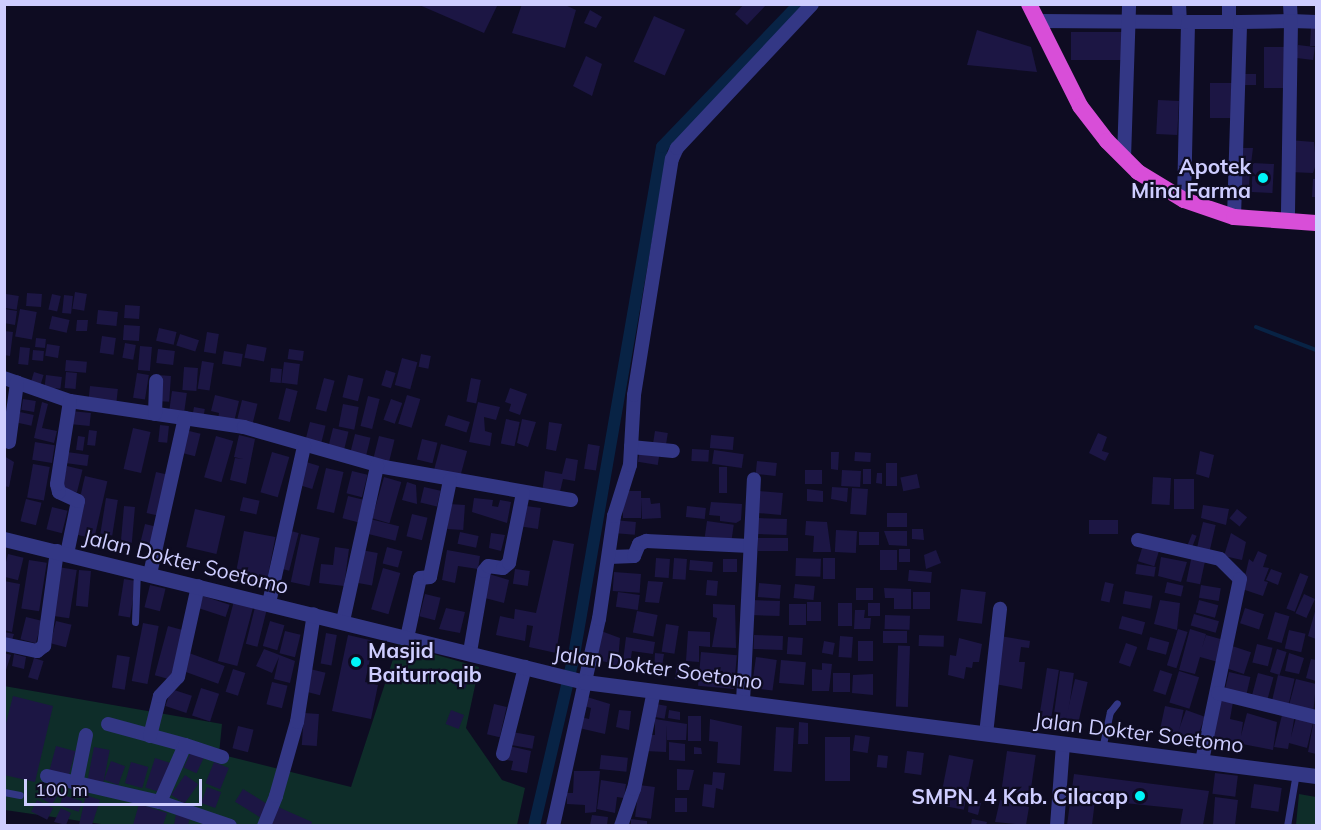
<!DOCTYPE html>
<style>
body{margin:0}
#map{position:relative;width:1321px;height:830px;overflow:hidden;background:#0e0c22;font-family:Mulish,sans-serif}
div>[style]{position:absolute}
[style*='--x']{left:calc(var(--x)*1px);top:calc(var(--y)*1px);width:calc(var(--w)*1px);rotate:calc(var(--a)*1deg)}
.green>*{inset:0;background:#0e2d29}
.stream>*{height:4px;margin:-2px;padding:0 2px;transform-origin:2px;border-radius:2px;background:#082345}
.canal>*{height:12px;margin:-6px;padding:0 6px;transform-origin:6px;border-radius:6px;background:#082345}
.building>*{inset:0;background:#1c1644;transform-origin:0 0}
.service>*{height:7px;margin:-3.5px;padding:0 3.5px;transform-origin:3.5px;border-radius:3.5px;background:#333785}
.minor>*{height:14px;margin:-7px;padding:0 7px;transform-origin:7px;border-radius:7px;background:#333785}
.tertiary>*{height:15px;margin:-7.5px;padding:0 7.5px;transform-origin:7.5px;border-radius:7.5px;background:#333785}
.trunk>*{height:16px;margin:-8px;padding:0 8px;transform-origin:8px;border-radius:8px;background:#d84ed8}
.dots>*{width:16px;height:16px;translate:-50% -50%;box-sizing:border-box;border:3px solid #0e0c22;border-radius:50%}
span{translate:-50% -50%;white-space:nowrap;text-align:center;line-height:1.15;-webkit-text-stroke:4.5px #0e0c22;paint-order:stroke}
.poi-label{font-size:21px;color:#cecdff;font-weight:700}
.right{translate:-100% -50%;text-align:right}
.left{translate:0 -50%;text-align:left}
.street-label{font-size:21px;color:#cecdff}
.frame{position:absolute;inset:0;border:6px solid #cecdff;pointer-events:none}
.scale{position:absolute;left:24px;top:779px;width:178px;height:27px;box-sizing:border-box;border:3px solid #cecdff;border-top:0;padding-left:8px;font-size:18px;line-height:21px;white-space:nowrap;color:#cecdff;-webkit-text-stroke:4px #0e0c22;paint-order:stroke}
</style>
<div id="map">
<div class="green">
<i style="clip-path:polygon(398px 644px,479px 667px,466px 728px,502px 780px,525px 788px,517px 825px,238px 826px,234px 820px,206px 815px,202px 825px,115px 826px,5px 810px,4px 686px,222px 724px,219px 754px,351px 787px)"></i>
<i style="clip-path:polygon(1299px 794px,1316px 797px,1316px 825px,1296px 825px)"></i>
</div>
<div class="stream">
<i style="--x:1256;--y:327;--w:64;--a:21"></i>
</div>
<div class="canal">
<i style="--x:534;--y:826;--w:176;--a:-76.8"></i>
<i style="--x:574;--y:655;--w:516;--a:-80.17"></i>
<i style="--x:662;--y:147;--w:198;--a:-46.2"></i>
</div>
<div class="building">
<i style="clip-path:polygon(417px 4px,498px 4px,484px 33px)"></i>
<i style="clip-path:polygon(522px 4px,563px 4px,576px 10px,565px 48px,512px 33px)"></i>
<i style="clip-path:polygon(744px 4px,767px 4px,747px 25px,735px 14px)"></i>
<i style="clip-path:polygon(590px 10px,602px 17px,596px 28px,584px 23px)"></i>
<i style="left:654px;top:16px;width:34px;height:50px;rotate:24deg"></i>
<i style="clip-path:polygon(1311px 28px,1316px 28px,1316px 46px,1310px 46px)"></i>
<i style="clip-path:polygon(977px 30px,1031px 47px,1037px 72px,967px 65px)"></i>
<i style="left:1071px;top:32px;width:51px;height:28px"></i>
<i style="left:1298px;top:45px;width:17px;height:13px;rotate:7deg"></i>
<i style="left:1264px;top:47px;width:22px;height:41px"></i>
<i style="clip-path:polygon(586px 56px,602px 64px,592px 96px,573px 86px)"></i>
<i style="left:1243px;top:74px;width:13px;height:11px"></i>
<i style="left:1210px;top:83px;width:22px;height:35px"></i>
<i style="left:1158px;top:100px;width:21px;height:34px;rotate:3deg"></i>
<i style="clip-path:polygon(1289px 140px,1314px 142px,1316px 164px,1313px 173px,1289px 172px)"></i>
<i style="clip-path:polygon(1239px 148px,1253px 148px,1251px 164px,1239px 164px)"></i>
<i style="left:1253px;top:163px;width:21px;height:29px;rotate:3deg"></i>
<i style="clip-path:polygon(1240px 168px,1250px 169px,1249px 187px,1240px 186px)"></i>
<i style="clip-path:polygon(1313px 179px,1316px 179px,1316px 197px,1312px 197px)"></i>
<i style="left:75px;top:292px;width:12px;height:17px;rotate:9deg"></i>
<i style="left:27px;top:293px;width:15px;height:13px;rotate:4deg"></i>
<i style="left:6px;top:294px;width:13px;height:14px;rotate:9deg"></i>
<i style="left:52px;top:294px;width:9px;height:16px;rotate:13deg"></i>
<i style="left:64px;top:295px;width:9px;height:18px;rotate:6deg"></i>
<i style="left:125px;top:305px;width:15px;height:13px;rotate:4deg"></i>
<i style="clip-path:polygon(4px 309px,17px 311px,15px 325px,4px 323px)"></i>
<i style="left:20px;top:309px;width:17px;height:28px;rotate:10deg"></i>
<i style="left:98px;top:310px;width:20px;height:14px;rotate:6deg"></i>
<i style="left:52px;top:316px;width:18px;height:13px;rotate:13deg"></i>
<i style="clip-path:polygon(77px 320px,88px 320px,87px 331px,76px 331px)"></i>
<i style="left:124px;top:325px;width:16px;height:15px;rotate:4deg"></i>
<i style="left:159px;top:328px;width:18px;height:13px;rotate:13deg"></i>
<i style="clip-path:polygon(4px 331px,13px 332px,10px 356px,4px 355px)"></i>
<i style="left:207px;top:332px;width:12px;height:20px;rotate:9deg"></i>
<i style="left:180px;top:334px;width:20px;height:12px;rotate:18deg"></i>
<i style="left:102px;top:336px;width:14px;height:17px;rotate:8deg"></i>
<i style="left:36px;top:338px;width:10px;height:9px;rotate:6deg"></i>
<i style="left:125px;top:343px;width:11px;height:15px;rotate:10deg"></i>
<i style="left:47px;top:344px;width:13px;height:12px;rotate:9deg"></i>
<i style="left:247px;top:344px;width:20px;height:14px;rotate:11deg"></i>
<i style="left:140px;top:346px;width:12px;height:24px;rotate:5deg"></i>
<i style="left:20px;top:347px;width:10px;height:17px;rotate:6deg"></i>
<i style="left:158px;top:349px;width:17px;height:14px;rotate:7deg"></i>
<i style="left:289px;top:349px;width:15px;height:10px;rotate:8deg"></i>
<i style="left:33px;top:350px;width:11px;height:10px;rotate:5deg"></i>
<i style="left:224px;top:351px;width:19px;height:13px;rotate:9deg"></i>
<i style="left:421px;top:354px;width:10px;height:13px;rotate:11deg"></i>
<i style="left:402px;top:358px;width:16px;height:28px;rotate:15deg"></i>
<i style="left:66px;top:360px;width:21px;height:11px;rotate:5deg"></i>
<i style="left:202px;top:361px;width:12px;height:28px;rotate:9deg"></i>
<i style="left:284px;top:362px;width:16px;height:21px;rotate:7deg"></i>
<i style="left:184px;top:367px;width:14px;height:23px;rotate:4deg"></i>
<i style="left:271px;top:368px;width:11px;height:14px;rotate:5deg"></i>
<i style="left:386px;top:370px;width:10px;height:16px;rotate:17deg"></i>
<i style="left:34px;top:372px;width:10px;height:11px;rotate:17deg"></i>
<i style="left:66px;top:372px;width:11px;height:16px;rotate:5deg"></i>
<i style="left:137px;top:373px;width:12px;height:25px;rotate:9deg"></i>
<i style="left:46px;top:375px;width:16px;height:12px;rotate:7deg"></i>
<i style="left:158px;top:375px;width:13px;height:26px;rotate:4deg"></i>
<i style="left:348px;top:375px;width:16px;height:23px;rotate:14deg"></i>
<i style="left:324px;top:378px;width:11px;height:32px;rotate:15deg"></i>
<i style="left:471px;top:378px;width:10px;height:24px;rotate:11deg"></i>
<i style="left:90px;top:386px;width:28px;height:15px;rotate:6deg"></i>
<i style="left:286px;top:388px;width:12px;height:32px;rotate:14deg"></i>
<i style="clip-path:polygon(510px 388px,527px 394px,520px 415px,509px 411px,511px 404px,505px 402px)"></i>
<i style="left:172px;top:391px;width:15px;height:22px;rotate:8deg"></i>
<i style="clip-path:polygon(215px 395px,239px 401px,234px 422px,218px 418px,219px 413px,211px 411px)"></i>
<i style="left:407px;top:395px;width:14px;height:30px;rotate:17deg"></i>
<i style="left:368px;top:396px;width:12px;height:31px;rotate:14deg"></i>
<i style="left:23px;top:399px;width:13px;height:11px;rotate:9deg"></i>
<i style="left:391px;top:399px;width:12px;height:22px;rotate:20deg"></i>
<i style="left:242px;top:400px;width:16px;height:23px;rotate:14deg"></i>
<i style="clip-path:polygon(42px 402px,48px 404px,42px 428px,57px 431px,54px 443px,34px 438px)"></i>
<i style="clip-path:polygon(478px 402px,500px 407px,496px 420px,484px 417px,485px 431px,492px 433px,490px 446px,469px 442px)"></i>
<i style="left:343px;top:404px;width:16px;height:23px;rotate:11deg"></i>
<i style="left:194px;top:407px;width:11px;height:11px;rotate:10deg"></i>
<i style="left:71px;top:411px;width:20px;height:13px;rotate:6deg"></i>
<i style="left:20px;top:412px;width:14px;height:11px;rotate:12deg"></i>
<i style="left:448px;top:415px;width:23px;height:11px;rotate:18deg"></i>
<i style="left:506px;top:419px;width:14px;height:25px;rotate:12deg"></i>
<i style="clip-path:polygon(522px 419px,536px 422px,528px 447px,517px 443px)"></i>
<i style="left:310px;top:422px;width:16px;height:23px;rotate:14deg"></i>
<i style="clip-path:polygon(549px 422px,562px 424px,556px 451px,546px 449px)"></i>
<i style="left:160px;top:425px;width:9px;height:17px;rotate:6deg"></i>
<i style="left:133px;top:428px;width:18px;height:42px;rotate:13deg"></i>
<i style="left:333px;top:428px;width:16px;height:23px;rotate:14deg"></i>
<i style="left:89px;top:430px;width:8px;height:15px;rotate:7deg"></i>
<i style="left:185px;top:430px;width:16px;height:23px;rotate:14deg"></i>
<i style="left:655px;top:431px;width:13px;height:15px;rotate:9deg"></i>
<i style="clip-path:polygon(1098px 433px,1107px 437px,1102px 451px,1109px 453px,1105px 461px,1089px 453px)"></i>
<i style="left:355px;top:434px;width:16px;height:23px;rotate:14deg"></i>
<i style="clip-path:polygon(239px 435px,255px 439px,246px 484px,230px 480px,235px 458px,243px 459px,234px 457px)"></i>
<i style="left:711px;top:435px;width:23px;height:13px;rotate:5deg"></i>
<i style="left:78px;top:436px;width:7px;height:14px;rotate:8deg"></i>
<i style="left:216px;top:436px;width:18px;height:43px;rotate:16deg"></i>
<i style="left:379px;top:436px;width:16px;height:23px;rotate:14deg"></i>
<i style="left:422px;top:439px;width:16px;height:21px;rotate:14deg"></i>
<i style="left:35px;top:442px;width:20px;height:18px;rotate:9deg"></i>
<i style="left:441px;top:444px;width:27px;height:29px;rotate:15deg"></i>
<i style="left:588px;top:444px;width:12px;height:25px;rotate:9deg"></i>
<i style="left:640px;top:449px;width:20px;height:13px;rotate:9deg"></i>
<i style="left:692px;top:449px;width:17px;height:12px;rotate:3deg"></i>
<i style="left:714px;top:450px;width:30px;height:14px;rotate:8deg"></i>
<i style="clip-path:polygon(1200px 451px,1214px 455px,1209px 478px,1196px 474px)"></i>
<i style="left:67px;top:452px;width:22px;height:11px;rotate:8deg"></i>
<i style="left:272px;top:452px;width:18px;height:42px;rotate:16deg"></i>
<i style="clip-path:polygon(831px 452px,839px 452px,838px 470px,831px 469px)"></i>
<i style="left:855px;top:452px;width:16px;height:9px;rotate:4deg"></i>
<i style="clip-path:polygon(4px 456px,14px 462px,9px 487px,4px 486px)"></i>
<i style="clip-path:polygon(566px 458px,578px 460px,575px 481px,563px 479px,559px 496px,542px 493px,545px 471px,562px 474px)"></i>
<i style="left:303px;top:461px;width:17px;height:24px;rotate:17deg"></i>
<i style="left:757px;top:461px;width:20px;height:13px;rotate:6deg"></i>
<i style="left:897px;top:463px;width:23px;height:11px;rotate:90deg"></i>
<i style="left:33px;top:464px;width:17px;height:34px;rotate:10deg"></i>
<i style="left:67px;top:466px;width:16px;height:23px;rotate:14deg"></i>
<i style="left:719px;top:467px;width:8px;height:26px"></i>
<i style="left:326px;top:468px;width:18px;height:42px;rotate:13deg"></i>
<i style="left:863px;top:469px;width:8px;height:15px"></i>
<i style="left:805px;top:470px;width:17px;height:14px"></i>
<i style="left:842px;top:470px;width:19px;height:16px;rotate:3deg"></i>
<i style="left:352px;top:471px;width:16px;height:23px;rotate:14deg"></i>
<i style="left:156px;top:472px;width:17px;height:42px;rotate:13deg"></i>
<i style="clip-path:polygon(877px 473px,882px 473px,882px 484px,876px 483px)"></i>
<i style="left:917px;top:474px;width:14px;height:17px;rotate:78deg"></i>
<i style="left:85px;top:476px;width:23px;height:59px;rotate:13deg"></i>
<i style="left:384px;top:477px;width:18px;height:43px;rotate:16deg"></i>
<i style="left:1153px;top:477px;width:18px;height:27px;rotate:3deg"></i>
<i style="left:1174px;top:479px;width:20px;height:30px"></i>
<i style="clip-path:polygon(407px 482px,416px 485px,417px 504px,402px 500px)"></i>
<i style="left:424px;top:487px;width:17px;height:16px;rotate:13deg"></i>
<i style="clip-path:polygon(832px 487px,848px 488px,847px 502px,831px 499px)"></i>
<i style="left:852px;top:488px;width:16px;height:26px;rotate:4deg"></i>
<i style="clip-path:polygon(807px 489px,823px 491px,823px 502px,807px 501px)"></i>
<i style="left:623px;top:491px;width:18px;height:27px"></i>
<i style="left:759px;top:491px;width:24px;height:22px;rotate:5deg"></i>
<i style="left:348px;top:496px;width:16px;height:23px;rotate:14deg"></i>
<i style="left:243px;top:497px;width:17px;height:14px;rotate:13deg"></i>
<i style="left:106px;top:498px;width:12px;height:36px;rotate:9deg"></i>
<i style="clip-path:polygon(474px 498px,493px 500px,492px 506px,498px 507px,500px 500px,511px 502px,507px 523px,472px 512px)"></i>
<i style="clip-path:polygon(641px 498px,650px 498px,651px 504px,660px 503px,661px 518px,642px 519px)"></i>
<i style="left:26px;top:499px;width:16px;height:23px;rotate:14deg"></i>
<i style="clip-path:polygon(711px 502px,742px 504px,741px 520px,736px 523px,720px 521px,720px 516px,709px 515px)"></i>
<i style="left:449px;top:504px;width:16px;height:25px;rotate:4deg"></i>
<i style="clip-path:polygon(1203px 505px,1229px 509px,1226px 525px,1201px 518px)"></i>
<i style="left:124px;top:506px;width:11px;height:36px;rotate:5deg"></i>
<i style="left:526px;top:506px;width:15px;height:21px;rotate:8deg"></i>
<i style="left:687px;top:506px;width:19px;height:11px;rotate:6deg"></i>
<i style="left:52px;top:507px;width:16px;height:23px;rotate:14deg"></i>
<i style="left:195px;top:509px;width:31px;height:39px;rotate:13deg"></i>
<i style="left:1237px;top:509px;width:13px;height:12px;rotate:39deg"></i>
<i style="left:887px;top:513px;width:20px;height:14px"></i>
<i style="left:412px;top:514px;width:16px;height:23px;rotate:14deg"></i>
<i style="left:758px;top:518px;width:29px;height:16px;rotate:2deg"></i>
<i style="left:370px;top:519px;width:30px;height:15px;rotate:14deg"></i>
<i style="left:614px;top:520px;width:22px;height:13px;rotate:5deg"></i>
<i style="left:1089px;top:520px;width:29px;height:14px"></i>
<i style="left:707px;top:521px;width:27px;height:16px;rotate:8deg"></i>
<i style="clip-path:polygon(806px 521px,827px 522px,831px 552px,813px 552px,814px 536px,805px 535px)"></i>
<i style="left:1203px;top:522px;width:13px;height:26px;rotate:13deg"></i>
<i style="left:145px;top:524px;width:16px;height:23px;rotate:14deg"></i>
<i style="clip-path:polygon(912px 529px,923px 529px,924px 540px,912px 539px)"></i>
<i style="left:287px;top:530px;width:12px;height:39px;rotate:14deg"></i>
<i style="left:836px;top:530px;width:21px;height:22px;rotate:3deg"></i>
<i style="left:244px;top:531px;width:32px;height:49px;rotate:11deg"></i>
<i style="clip-path:polygon(884px 531px,907px 531px,907px 546px,889px 545px)"></i>
<i style="left:460px;top:532px;width:19px;height:12px;rotate:12deg"></i>
<i style="left:879px;top:532px;width:13px;height:20px;rotate:90deg"></i>
<i style="clip-path:polygon(491px 533px,505px 535px,501px 551px,489px 548px)"></i>
<i style="clip-path:polygon(1231px 533px,1246px 542px,1242px 560px,1224px 556px)"></i>
<i style="left:301px;top:534px;width:19px;height:49px;rotate:12deg"></i>
<i style="left:1192px;top:534px;width:5px;height:13px;rotate:22deg"></i>
<i style="left:758px;top:538px;width:30px;height:13px"></i>
<i style="clip-path:polygon(553px 540px,574px 544px,556px 653px,529px 647px,533px 626px,527px 625px,525px 641px,496px 635px,500px 616px,514px 619px,515px 609px,536px 613px)"></i>
<i style="left:1143px;top:545px;width:17px;height:17px;rotate:17deg"></i>
<i style="clip-path:polygon(335px 547px,349px 549px,344px 586px,319px 583px,321px 564px,333px 565px)"></i>
<i style="left:387px;top:547px;width:16px;height:17px;rotate:15deg"></i>
<i style="left:899px;top:549px;width:11px;height:13px"></i>
<i style="left:361px;top:550px;width:17px;height:33px;rotate:10deg"></i>
<i style="clip-path:polygon(447px 550px,480px 556px,478px 569px,458px 566px,455px 583px,442px 580px)"></i>
<i style="left:880px;top:550px;width:17px;height:20px"></i>
<i style="clip-path:polygon(936px 550px,941px 563px,926px 569px,924px 555px)"></i>
<i style="clip-path:polygon(1258px 551px,1267px 555px,1263px 567px,1269px 568px,1264px 581px,1268px 582px,1263px 596px,1242px 589px,1249px 559px,1253px 562px)"></i>
<i style="left:8px;top:554px;width:16px;height:23px;rotate:14deg"></i>
<i style="left:1192px;top:555px;width:14px;height:27px;rotate:12deg"></i>
<i style="clip-path:polygon(1161px 557px,1187px 562px,1181px 582px,1158px 576px)"></i>
<i style="left:656px;top:558px;width:14px;height:19px;rotate:4deg"></i>
<i style="left:674px;top:558px;width:13px;height:21px;rotate:4deg"></i>
<i style="left:796px;top:558px;width:25px;height:18px;rotate:2deg"></i>
<i style="left:823px;top:558px;width:12px;height:21px"></i>
<i style="left:737px;top:559px;width:13px;height:14px;rotate:90deg"></i>
<i style="left:29px;top:560px;width:18px;height:49px;rotate:9deg"></i>
<i style="left:690px;top:560px;width:23px;height:10px;rotate:5deg"></i>
<i style="left:1137px;top:564px;width:19px;height:10px;rotate:9deg"></i>
<i style="left:58px;top:567px;width:19px;height:49px;rotate:9deg"></i>
<i style="left:383px;top:568px;width:18px;height:43px;rotate:16deg"></i>
<i style="left:515px;top:569px;width:15px;height:15px;rotate:8deg"></i>
<i style="clip-path:polygon(1271px 569px,1282px 573px,1278px 585px,1266px 580px)"></i>
<i style="left:79px;top:570px;width:12px;height:36px;rotate:5deg"></i>
<i style="left:909px;top:570px;width:23px;height:11px;rotate:5deg"></i>
<i style="left:614px;top:572px;width:27px;height:19px;rotate:4deg"></i>
<i style="left:1300px;top:573px;width:9px;height:38px;rotate:21deg"></i>
<i style="clip-path:polygon(489px 574px,509px 580px,504px 603px,485px 598px)"></i>
<i style="left:124px;top:579px;width:12px;height:37px;rotate:9deg"></i>
<i style="left:707px;top:580px;width:11px;height:15px;rotate:5deg"></i>
<i style="clip-path:polygon(4px 581px,20px 584px,12px 632px,4px 630px)"></i>
<i style="clip-path:polygon(648px 581px,663px 582px,659px 603px,645px 602px)"></i>
<i style="left:1105px;top:582px;width:9px;height:19px;rotate:13deg"></i>
<i style="left:1167px;top:582px;width:17px;height:11px;rotate:13deg"></i>
<i style="left:759px;top:583px;width:22px;height:14px;rotate:5deg"></i>
<i style="left:795px;top:584px;width:20px;height:14px;rotate:6deg"></i>
<i style="left:150px;top:585px;width:16px;height:23px;rotate:14deg"></i>
<i style="left:1201px;top:585px;width:20px;height:13px;rotate:9deg"></i>
<i style="left:856px;top:588px;width:17px;height:12px"></i>
<i style="clip-path:polygon(884px 588px,911px 589px,911px 609px,894px 609px,894px 598px,885px 598px)"></i>
<i style="left:961px;top:589px;width:25px;height:32px;rotate:7deg"></i>
<i style="left:1125px;top:591px;width:28px;height:13px;rotate:10deg"></i>
<i style="left:618px;top:592px;width:22px;height:15px;rotate:8deg"></i>
<i style="left:913px;top:592px;width:17px;height:17px"></i>
<i style="left:425px;top:594px;width:16px;height:23px;rotate:14deg"></i>
<i style="left:1304px;top:594px;width:12px;height:21px;rotate:24deg"></i>
<i style="left:203px;top:596px;width:28px;height:13px;rotate:18deg"></i>
<i style="left:751px;top:600px;width:29px;height:15px;rotate:2deg"></i>
<i style="clip-path:polygon(1160px 600px,1180px 603px,1177px 630px,1154px 624px)"></i>
<i style="left:1199px;top:600px;width:20px;height:13px;rotate:15deg"></i>
<i style="left:234px;top:601px;width:20px;height:62px;rotate:15deg"></i>
<i style="left:807px;top:602px;width:14px;height:19px"></i>
<i style="left:838px;top:603px;width:14px;height:23px"></i>
<i style="left:868px;top:603px;width:12px;height:13px"></i>
<i style="clip-path:polygon(713px 604px,735px 605px,736px 648px,712px 647px,717px 618px,713px 617px)"></i>
<i style="left:789px;top:604px;width:17px;height:21px"></i>
<i style="left:255px;top:607px;width:12px;height:38px;rotate:14deg"></i>
<i style="clip-path:polygon(446px 608px,465px 612px,460px 633px,439px 629px)"></i>
<i style="left:1245px;top:608px;width:20px;height:16px;rotate:18deg"></i>
<i style="clip-path:polygon(1316px 608px,1316px 639px,1308px 636px)"></i>
<i style="clip-path:polygon(855px 610px,865px 610px,864px 618px,871px 618px,870px 629px,854px 629px)"></i>
<i style="left:637px;top:611px;width:21px;height:22px;rotate:11deg"></i>
<i style="left:1275px;top:612px;width:15px;height:28px;rotate:16deg"></i>
<i style="left:1194px;top:614px;width:26px;height:12px;rotate:16deg"></i>
<i style="left:885px;top:615px;width:25px;height:14px;rotate:2deg"></i>
<i style="left:1122px;top:616px;width:24px;height:13px;rotate:15deg"></i>
<i style="left:26px;top:617px;width:16px;height:23px;rotate:14deg"></i>
<i style="left:56px;top:621px;width:16px;height:23px;rotate:14deg"></i>
<i style="left:270px;top:621px;width:15px;height:26px;rotate:16deg"></i>
<i style="left:143px;top:623px;width:16px;height:59px;rotate:11deg"></i>
<i style="left:666px;top:624px;width:13px;height:28px;rotate:9deg"></i>
<i style="left:168px;top:626px;width:16px;height:51px;rotate:15deg"></i>
<i style="left:1178px;top:629px;width:10px;height:38px;rotate:17deg"></i>
<i style="clip-path:polygon(1190px 629px,1206px 634px,1202px 648px,1206px 635px,1224px 640px,1218px 662px,1200px 657px,1195px 674px,1179px 670px)"></i>
<i style="left:1289px;top:630px;width:17px;height:19px;rotate:13deg"></i>
<i style="left:285px;top:631px;width:16px;height:23px;rotate:14deg"></i>
<i style="clip-path:polygon(601px 631px,620px 638px,617px 671px,610px 669px,611px 663px,597px 660px)"></i>
<i style="clip-path:polygon(688px 631px,710px 632px,710px 647px,699px 646px,699px 662px,686px 661px)"></i>
<i style="left:883px;top:631px;width:24px;height:12px"></i>
<i style="clip-path:polygon(4px 632px,14px 634px,12px 640px,4px 638px)"></i>
<i style="left:326px;top:633px;width:11px;height:31px;rotate:10deg"></i>
<i style="clip-path:polygon(348px 635px,374px 641px,365px 682px,378px 685px,371px 719px,332px 711px)"></i>
<i style="left:754px;top:635px;width:29px;height:14px;rotate:2deg"></i>
<i style="left:919px;top:635px;width:25px;height:11px;rotate:2deg"></i>
<i style="left:840px;top:636px;width:13px;height:21px;rotate:4deg"></i>
<i style="clip-path:polygon(1000px 636px,1030px 641px,1029px 648px,1021px 647px,1019px 662px,1025px 662px,1022px 689px,995px 684px)"></i>
<i style="clip-path:polygon(626px 637px,655px 642px,653px 654px,632px 651px,629px 670px,622px 669px)"></i>
<i style="left:788px;top:637px;width:15px;height:17px;rotate:4deg"></i>
<i style="left:1150px;top:637px;width:20px;height:13px;rotate:15deg"></i>
<i style="clip-path:polygon(959px 638px,982px 644px,979px 662px,973px 662px,972px 668px,966px 667px,964px 679px,948px 675px,950px 655px,956px 656px)"></i>
<i style="left:824px;top:641px;width:11px;height:12px;rotate:10deg"></i>
<i style="left:858px;top:641px;width:15px;height:20px"></i>
<i style="left:1126px;top:643px;width:12px;height:21px;rotate:20deg"></i>
<i style="left:1257px;top:644px;width:16px;height:19px;rotate:14deg"></i>
<i style="left:910px;top:646px;width:61px;height:12px;rotate:92deg"></i>
<i style="left:1232px;top:646px;width:20px;height:23px;rotate:18deg"></i>
<i style="clip-path:polygon(264px 649px,295px 661px,290px 683px,274px 679px,279px 657px,272px 673px,256px 666px)"></i>
<i style="left:1277px;top:649px;width:10px;height:24px;rotate:17deg"></i>
<i style="left:701px;top:652px;width:36px;height:34px;rotate:5deg"></i>
<i style="clip-path:polygon(4px 653px,11px 655px,5px 673px,4px 673px)"></i>
<i style="left:189px;top:653px;width:38px;height:19px;rotate:20deg"></i>
<i style="clip-path:polygon(655px 653px,664px 654px,661px 672px,654px 671px)"></i>
<i style="clip-path:polygon(1289px 653px,1304px 658px,1299px 674px,1285px 671px)"></i>
<i style="clip-path:polygon(14px 654px,26px 657px,24px 669px,12px 666px)"></i>
<i style="left:117px;top:655px;width:13px;height:33px;rotate:9deg"></i>
<i style="left:756px;top:657px;width:21px;height:31px;rotate:8deg"></i>
<i style="left:34px;top:658px;width:10px;height:20px;rotate:17deg"></i>
<i style="clip-path:polygon(1311px 659px,1316px 660px,1316px 681px,1306px 678px)"></i>
<i style="left:781px;top:660px;width:25px;height:23px;rotate:5deg"></i>
<i style="clip-path:polygon(822px 663px,832px 664px,829px 691px,812px 691px,812px 669px,822px 670px)"></i>
<i style="left:677px;top:664px;width:12px;height:15px;rotate:9deg"></i>
<i style="left:1047px;top:668px;width:12px;height:55px;rotate:9deg"></i>
<i style="left:233px;top:669px;width:13px;height:24px;rotate:18deg"></i>
<i style="left:310px;top:669px;width:16px;height:23px;rotate:14deg"></i>
<i style="left:459px;top:670px;width:11px;height:16px;rotate:15deg"></i>
<i style="left:1160px;top:670px;width:13px;height:22px;rotate:18deg"></i>
<i style="left:1060px;top:671px;width:14px;height:55px;rotate:8deg"></i>
<i style="left:1179px;top:671px;width:21px;height:33px;rotate:17deg"></i>
<i style="left:1229px;top:672px;width:22px;height:22px;rotate:13deg"></i>
<i style="left:833px;top:673px;width:17px;height:19px"></i>
<i style="left:1258px;top:673px;width:16px;height:26px;rotate:15deg"></i>
<i style="clip-path:polygon(873px 674px,873px 695px,852px 693px,853px 675px)"></i>
<i style="left:1278px;top:675px;width:17px;height:28px;rotate:13deg"></i>
<i style="left:1075px;top:679px;width:13px;height:50px;rotate:13deg"></i>
<i style="clip-path:polygon(1296px 679px,1316px 684px,1313px 715px,1288px 709px)"></i>
<i style="left:272px;top:682px;width:16px;height:23px;rotate:14deg"></i>
<i style="left:201px;top:688px;width:19px;height:29px;rotate:18deg"></i>
<i style="left:171px;top:689px;width:22px;height:18px;rotate:18deg"></i>
<i style="clip-path:polygon(13px 696px,53px 706px,35px 782px,4px 775px,4px 731px)"></i>
<i style="clip-path:polygon(587px 697px,610px 704px,605px 734px,579px 728px,581px 717px,589px 719px,591px 708px,584px 706px)"></i>
<i style="clip-path:polygon(1219px 697px,1233px 702px,1230px 719px,1243px 722px,1241px 736px,1247px 713px,1277px 722px,1273px 750px,1211px 738px)"></i>
<i style="left:494px;top:704px;width:13px;height:31px;rotate:13deg"></i>
<i style="left:656px;top:704px;width:11px;height:13px;rotate:10deg"></i>
<i style="left:1165px;top:706px;width:19px;height:34px;rotate:12deg"></i>
<i style="left:451px;top:710px;width:14px;height:15px;rotate:21deg"></i>
<i style="clip-path:polygon(619px 710px,631px 711px,629px 730px,616px 727px)"></i>
<i style="clip-path:polygon(669px 710px,680px 712px,680px 720px,668px 718px)"></i>
<i style="left:1186px;top:710px;width:20px;height:25px;rotate:20deg"></i>
<i style="clip-path:polygon(1283px 711px,1295px 714px,1291px 737px,1297px 714px,1314px 719px,1307px 748px,1289px 743px,1288px 749px,1274px 747px)"></i>
<i style="left:304px;top:713px;width:15px;height:32px;rotate:4deg"></i>
<i style="clip-path:polygon(1315px 714px,1316px 714px,1316px 754px,1308px 752px)"></i>
<i style="left:688px;top:716px;width:13px;height:25px"></i>
<i style="clip-path:polygon(655px 719px,687px 724px,686px 740px,667px 740px,667px 725px,666px 752px,645px 751px,645px 735px,655px 735px)"></i>
<i style="clip-path:polygon(710px 719px,742px 726px,740px 765px,717px 763px,718px 742px,709px 741px)"></i>
<i style="clip-path:polygon(799px 722px,808px 723px,808px 744px,798px 744px)"></i>
<i style="left:238px;top:726px;width:16px;height:23px;rotate:14deg"></i>
<i style="left:776px;top:727px;width:18px;height:44px;rotate:3deg"></i>
<i style="left:512px;top:732px;width:23px;height:13px;rotate:10deg"></i>
<i style="left:855px;top:735px;width:15px;height:16px;rotate:8deg"></i>
<i style="left:825px;top:737px;width:25px;height:44px"></i>
<i style="clip-path:polygon(669px 742px,685px 744px,685px 761px,669px 760px)"></i>
<i style="left:56px;top:746px;width:20px;height:26px;rotate:15deg"></i>
<i style="clip-path:polygon(509px 746px,531px 751px,527px 773px,511px 770px,513px 761px,506px 760px)"></i>
<i style="left:94px;top:747px;width:16px;height:33px;rotate:11deg"></i>
<i style="clip-path:polygon(694px 747px,701px 748px,702px 754px,694px 754px)"></i>
<i style="left:907px;top:751px;width:17px;height:22px;rotate:7deg"></i>
<i style="left:1007px;top:751px;width:29px;height:40px;rotate:8deg"></i>
<i style="left:191px;top:752px;width:14px;height:17px;rotate:25deg"></i>
<i style="left:601px;top:755px;width:27px;height:14px;rotate:6deg"></i>
<i style="left:878px;top:755px;width:10px;height:12px;rotate:6deg"></i>
<i style="left:949px;top:755px;width:25px;height:51px;rotate:11deg"></i>
<i style="left:155px;top:758px;width:16px;height:31px;rotate:18deg"></i>
<i style="left:111px;top:761px;width:15px;height:20px;rotate:20deg"></i>
<i style="left:131px;top:762px;width:18px;height:22px;rotate:16deg"></i>
<i style="left:214px;top:762px;width:16px;height:23px;rotate:22deg"></i>
<i style="clip-path:polygon(677px 769px,694px 770px,689px 790px,677px 790px)"></i>
<i style="clip-path:polygon(574px 771px,600px 771px,596px 812px,585px 813px,585px 805px,567px 804px,567px 793px,573px 793px)"></i>
<i style="clip-path:polygon(713px 772px,725px 773px,723px 790px,716px 788px,714px 808px,702px 806px,704px 784px,712px 785px)"></i>
<i style="left:1215px;top:773px;width:23px;height:21px;rotate:7deg"></i>
<i style="clip-path:polygon(1074px 774px,1209px 791px,1203px 825px,1180px 825px,1183px 809px,1095px 800px,1092px 825px,1067px 825px)"></i>
<i style="left:185px;top:775px;width:16px;height:24px;rotate:35deg"></i>
<i style="clip-path:polygon(601px 780px,626px 784px,624px 798px,617px 797px,615px 813px,597px 809px)"></i>
<i style="left:47px;top:784px;width:15px;height:15px;rotate:32deg"></i>
<i style="left:1254px;top:784px;width:28px;height:24px;rotate:8deg"></i>
<i style="left:639px;top:785px;width:16px;height:32px;rotate:7deg"></i>
<i style="left:207px;top:787px;width:15px;height:17px;rotate:20deg"></i>
<i style="left:243px;top:789px;width:31px;height:15px;rotate:32deg"></i>
<i style="left:63px;top:795px;width:20px;height:11px;rotate:18deg"></i>
<i style="clip-path:polygon(86px 795px,100px 800px,92px 825px,79px 825px)"></i>
<i style="clip-path:polygon(1215px 797px,1238px 800px,1235px 825px,1213px 825px)"></i>
<i style="left:675px;top:798px;width:12px;height:14px"></i>
<i style="left:37px;top:800px;width:18px;height:13px;rotate:27deg"></i>
<i style="clip-path:polygon(1000px 800px,1029px 807px,1026px 825px,995px 822px)"></i>
<i style="clip-path:polygon(969px 801px,981px 803px,978px 815px,968px 812px)"></i>
<i style="clip-path:polygon(139px 804px,167px 813px,163px 825px,133px 825px)"></i>
<i style="clip-path:polygon(278px 807px,312px 822px,311px 825px,271px 824px)"></i>
<i style="clip-path:polygon(61px 808px,71px 813px,66px 825px,54px 822px)"></i>
<i style="clip-path:polygon(176px 814px,190px 817px,188px 825px,174px 825px)"></i>
<i style="clip-path:polygon(592px 815px,608px 817px,607px 825px,590px 825px)"></i>
<i style="clip-path:polygon(631px 819px,647px 821px,647px 825px,631px 825px)"></i>
<i style="clip-path:polygon(972px 819px,987px 822px,986px 825px,971px 825px)"></i>
</div>
<div class="service">
<i style="--x:135;--y:622;--w:51;--a:-87.8"></i>
<i style="--x:1102;--y:749;--w:38;--a:-78"></i>
<i style="--x:1110;--y:712;--w:11;--a:-52"></i>
<i style="--x:4;--y:792;--w:16;--a:11"></i>
<i style="--x:1287;--y:826;--w:54;--a:-80.4"></i>
</div>
<div class="minor">
<i style="--x:1179;--y:4;--w:18;--a:87"></i>
<i style="--x:1290;--y:4;--w:17;--a:87"></i>
<i style="--x:1291;--y:21;--w:25;--a:2"></i>
<i style="--x:1037;--y:21;--w:151;--a:0.4"></i>
<i style="--x:1229;--y:22;--w:18;--a:-90"></i>
<i style="--x:1124;--y:158;--w:154;--a:-88.1"></i>
<i style="--x:1184;--y:200;--w:178;--a:-88.7"></i>
<i style="--x:1188;--y:22;--w:52;--a:0"></i>
<i style="--x:1234;--y:217;--w:195;--a:-88.2"></i>
<i style="--x:1240;--y:22;--w:51;--a:-1.1"></i>
<i style="--x:1291;--y:21;--w:201;--a:90.9"></i>
<i style="--x:4;--y:378;--w:70;--a:19.2"></i>
<i style="--x:70;--y:401;--w:176;--a:8.5"></i>
<i style="--x:244;--y:427;--w:146;--a:15.9"></i>
<i style="--x:384;--y:467;--w:190;--a:10"></i>
<i style="--x:155;--y:414;--w:33;--a:-88"></i>
<i style="--x:9;--y:442;--w:60;--a:-82.3"></i>
<i style="--x:631;--y:447;--w:42;--a:5.4"></i>
<i style="--x:1138;--y:540;--w:84;--a:13"></i>
<i style="--x:1220;--y:559;--w:28;--a:45"></i>
<i style="--x:1240;--y:579;--w:186;--a:101.8"></i>
<i style="--x:67;--y:554;--w:54;--a:-78.3"></i>
<i style="--x:78;--y:501;--w:21;--a:-155"></i>
<i style="--x:59;--y:492;--w:8;--a:-104"></i>
<i style="--x:57;--y:484;--w:84;--a:-81.1"></i>
<i style="--x:609;--y:557;--w:25;--a:-2"></i>
<i style="--x:634;--y:556;--w:13;--a:-67"></i>
<i style="--x:639;--y:544;--w:8;--a:-23"></i>
<i style="--x:646;--y:541;--w:104;--a:2.8"></i>
<i style="--x:150;--y:574;--w:160;--a:-77.4"></i>
<i style="--x:269;--y:603;--w:161;--a:-77.4"></i>
<i style="--x:343;--y:621;--w:159;--a:-77.6"></i>
<i style="--x:407;--y:638;--w:61;--a:-77.8"></i>
<i style="--x:420;--y:578;--w:10;--a:-6"></i>
<i style="--x:430;--y:577;--w:99;--a:-78.3"></i>
<i style="--x:4;--y:644;--w:34;--a:12"></i>
<i style="--x:37;--y:651;--w:9;--a:-36"></i>
<i style="--x:44;--y:646;--w:96;--a:-82.2"></i>
<i style="--x:470;--y:652;--w:82;--a:-80.2"></i>
<i style="--x:484;--y:571;--w:6;--a:-51"></i>
<i style="--x:488;--y:566;--w:15;--a:8"></i>
<i style="--x:503;--y:568;--w:8;--a:-40"></i>
<i style="--x:509;--y:563;--w:71;--a:-78.7"></i>
<i style="--x:1218;--y:693;--w:101;--a:13.8"></i>
<i style="--x:743;--y:702;--w:223;--a:-87.2"></i>
<i style="--x:108;--y:724;--w:80;--a:15.3"></i>
<i style="--x:986;--y:734;--w:126;--a:-83.6"></i>
<i style="--x:150;--y:736;--w:41;--a:-76"></i>
<i style="--x:160;--y:696;--w:26;--a:-47"></i>
<i style="--x:178;--y:677;--w:93;--a:-77.6"></i>
<i style="--x:503;--y:754;--w:90;--a:-75.8"></i>
<i style="--x:47;--y:776;--w:116;--a:13"></i>
<i style="--x:160;--y:802;--w:74;--a:18.9"></i>
<i style="--x:76;--y:784;--w:50;--a:-78.5"></i>
<i style="--x:160;--y:802;--w:62;--a:-66.3"></i>
<i style="--x:185;--y:745;--w:39;--a:18"></i>
<i style="--x:264;--y:826;--w:32;--a:-68"></i>
<i style="--x:276;--y:796;--w:77;--a:-74.2"></i>
<i style="--x:297;--y:722;--w:109;--a:-81.1"></i>
<i style="--x:553;--y:826;--w:212;--a:-77.5"></i>
<i style="--x:599;--y:619;--w:104;--a:-81.7"></i>
<i style="--x:614;--y:516;--w:53;--a:-72.6"></i>
<i style="--x:630;--y:465;--w:70;--a:-86.7"></i>
<i style="--x:634;--y:395;--w:239;--a:-80.9"></i>
<i style="--x:672;--y:159;--w:12;--a:-66"></i>
<i style="--x:677;--y:148;--w:197;--a:-46.8"></i>
<i style="--x:621;--y:826;--w:39;--a:-71"></i>
<i style="--x:634;--y:789;--w:100;--a:-78.5"></i>
<i style="--x:1057;--y:826;--w:82;--a:-85.8"></i>
</div>
<div class="tertiary">
<i style="--x:4;--y:539;--w:598;--a:13.83"></i>
<i style="--x:585;--y:682;--w:737;--a:7.33"></i>
</div>
<div class="trunk">
<i style="--x:1029;--y:4;--w:114;--a:63.4"></i>
<i style="--x:1080;--y:106;--w:44;--a:52.4"></i>
<i style="--x:1107;--y:141;--w:44;--a:45"></i>
<i style="--x:1138;--y:172;--w:54;--a:31.3"></i>
<i style="--x:1184;--y:200;--w:53;--a:18.8"></i>
<i style="--x:1234;--y:217;--w:82;--a:4.2"></i>
</div>
<div class="dots">
<i style="left:1263px;top:178px;background:#00f5f8"></i>
<i style="left:356px;top:662px;background:#00f5f8"></i>
<i style="left:1140px;top:796px;background:#00f5f8"></i>
</div>
<div class="poi-label">
<span class="right" style="left:1251px;top:178px">Apotek<br>Mina Farma</span>
<span class="left" style="left:368px;top:662px">Masjid<br>Baiturroqib</span>
<span class="right" style="left:1128px;top:796px">SMPN. 4 Kab. Cilacap</span>
</div>
<div class="street-label">
<span style="left:186px;top:561px;rotate:14deg">Jalan Dokter Soetomo</span>
<span style="left:658px;top:667px;rotate:8deg">Jalan Dokter Soetomo</span>
<span style="left:1139px;top:732px;rotate:7deg">Jalan Dokter Soetomo</span>
</div>
<div class="frame"></div>
<div class="scale">100 m</div>
</div>
